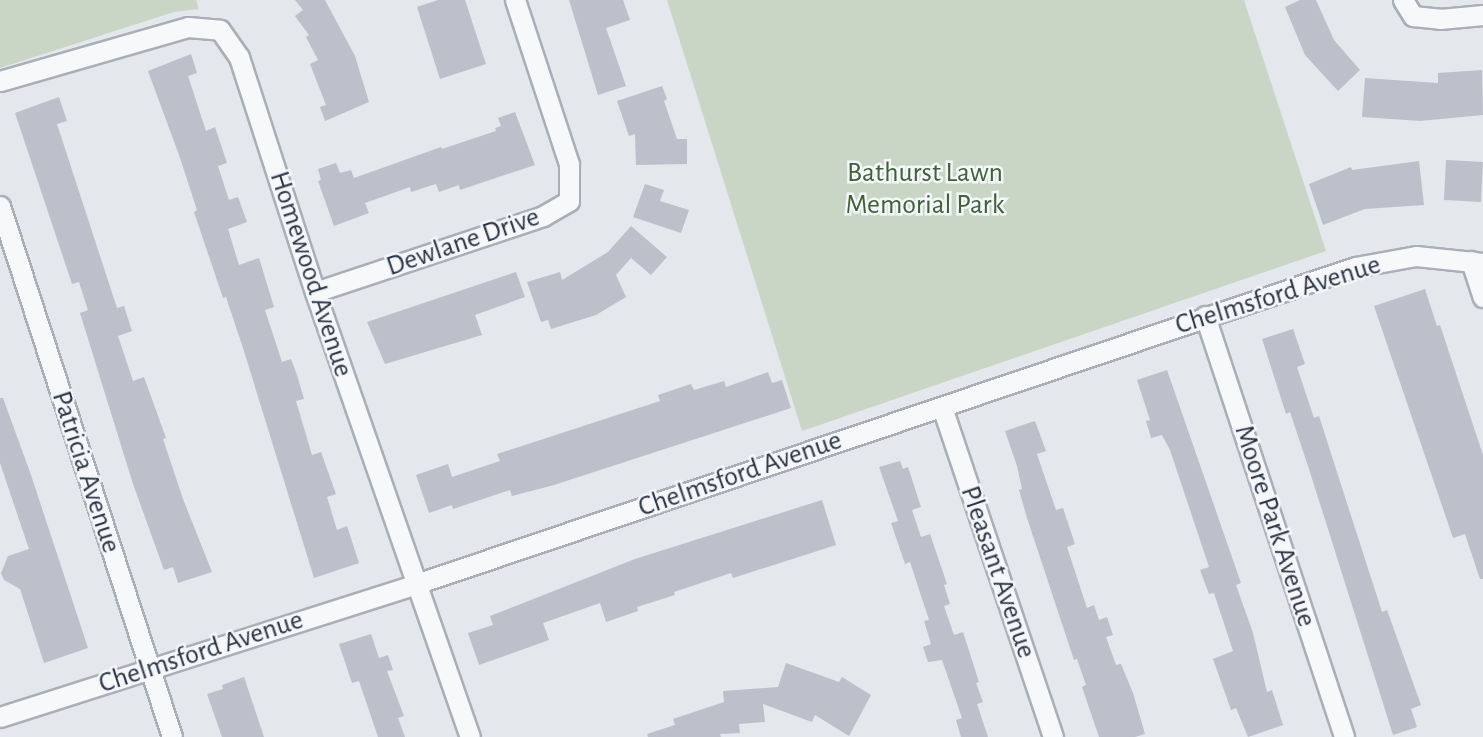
<!DOCTYPE html>
<style>
body{margin:0}
#map{position:relative;width:1483px;height:737px;overflow:hidden;background:#e4e7ec;font-family:"Alegreya Sans",sans-serif}
div>[style]{position:absolute}
[style*='--x']{left:calc(var(--x)*1px);top:calc(var(--y)*1px);width:calc(var(--w)*1px);rotate:calc(var(--a)*1deg)}
.green>*{inset:0;background:#c9d6c5}
.building>*{inset:0;background:#bbc0ca;transform-origin:0 0}
.roads{filter:drop-shadow(2px 0 #a9aeb7) drop-shadow(-2px 0 #a9aeb7) drop-shadow(0 2px #a9aeb7) drop-shadow(0 -2px #a9aeb7)}
.street>*{height:19px;margin:-9.5px;padding:0 9.5px;transform-origin:9.5px;border-radius:9.5px;background:#f7f8fa}
span{translate:-50% -50%;white-space:nowrap;text-align:center;line-height:1.15;-webkit-text-stroke:5px #f4f6f9;paint-order:stroke}
.park-label{font-size:28px;color:#3f6138}
.street-label{font-size:28px;color:#2b3445}
</style>
<div id="map">
<div class="green">
<i style="clip-path:polygon(0 0,196px 0,199px 9px,174px 12px,0 68px)"></i>
<i style="clip-path:polygon(667px 0,1244px 0,1326px 251px,802px 431px)"></i>
</div>
<div class="building">
<i style="clip-path:polygon(295px 0,325px 0,355px 56px,369px 102px,325px 121px,320px 107px,326px 105px,310px 64px,318px 60px,306px 37px,309px 35px,295px 16px,303px 10px)"></i>
<i style="clip-path:polygon(438px 0,465px 0,486px 64px,440px 79px,417px 7px)"></i>
<i style="clip-path:polygon(569px 0,623px 0,630px 20px,606px 28px,626px 86px,598px 95px)"></i>
<i style="clip-path:polygon(1300px 0,1316px 0,1334px 40px,1360px 70px,1338px 91px,1305px 55px,1285px 7px)"></i>
<i style="clip-path:polygon(191px 54px,197px 73px,188px 76px,206px 131px,215px 127px,227px 163px,218px 166px,229px 200px,238px 197px,247px 222px,228px 229px,239px 265px,259px 258px,274px 307px,265px 310px,282px 362px,291px 359px,297px 375px,304px 399px,296px 401px,312px 455px,321px 452px,336px 494px,327px 497px,337px 530px,347px 526px,359px 563px,314px 578px,243px 348px,226px 297px,223px 298px,194px 212px,197px 210px,179px 155px,148px 71px)"></i>
<i style="clip-path:polygon(1482px 70px,1483px 115px,1420px 121px,1362px 117px,1365px 78px,1438px 83px,1438px 73px)"></i>
<i style="clip-path:polygon(662px 86px,667px 99px,664px 101px,677px 139px,687px 139px,687px 164px,636px 165px,635px 134px,629px 136px,617px 101px)"></i>
<i style="clip-path:polygon(59px 97px,67px 121px,57px 124px,117px 308px,124px 306px,132px 331px,118px 336px,133px 381px,144px 377px,166px 438px,163px 439px,183px 499px,212px 572px,178px 583px,173px 567px,164px 570px,133px 484px,80px 313px,88px 310px,79px 282px,72px 284px,15px 113px)"></i>
<i style="clip-path:polygon(515px 112px,535px 165px,460px 190px,459px 185px,439px 192px,436px 184px,411px 192px,410px 187px,365px 203px,369px 213px,334px 226px,318px 181px,321px 180px,318px 169px,336px 163px,340px 173px,351px 170px,354px 178px,441px 147px,442px 149px,496px 131px,495px 128px,501px 126px,498px 118px)"></i>
<i style="left:1446px;top:160px;width:37px;height:40px;rotate:3deg"></i>
<i style="clip-path:polygon(1419px 161px,1424px 205px,1365px 209px,1323px 225px,1309px 184px,1351px 167px,1352px 170px)"></i>
<i style="clip-path:polygon(645px 184px,664px 190px,660px 201px,689px 210px,681px 233px,633px 217px)"></i>
<i style="clip-path:polygon(631px 226px,667px 257px,651px 275px,631px 258px,616px 275px,626px 297px,596px 315px,551px 329px,548px 320px,541px 322px,527px 282px,560px 272px,562px 280px,608px 252px)"></i>
<i style="clip-path:polygon(516px 272px,525px 297px,475px 315px,482px 335px,385px 364px,367px 322px)"></i>
<i style="clip-path:polygon(1425px 289px,1437px 326px,1440px 325px,1483px 455px,1483px 579px,1480px 579px,1465px 534px,1453px 538px,1374px 306px)"></i>
<i style="clip-path:polygon(1293px 329px,1305px 364px,1297px 367px,1314px 418px,1319px 416px,1382px 612px,1387px 610px,1421px 705px,1411px 709px,1417px 727px,1393px 735px,1309px 469px,1290px 412px,1286px 414px,1262px 339px)"></i>
<i style="clip-path:polygon(1167px 370px,1241px 583px,1236px 585px,1253px 633px,1267px 692px,1272px 690px,1283px 725px,1248px 737px,1236px 708px,1231px 710px,1213px 659px,1233px 651px,1214px 593px,1209px 594px,1200px 570px,1209px 567px,1170px 450px,1162px 435px,1151px 438px,1146px 421px,1150px 420px,1137px 380px)"></i>
<i style="clip-path:polygon(768px 372px,772px 383px,782px 380px,791px 408px,554px 485px,512px 496px,510px 490px,453px 509px,452px 505px,429px 513px,416px 475px,448px 464px,452px 477px,500px 461px,497px 454px,660px 401px,658px 395px,691px 384px,694px 390px,724px 381px,726px 387px)"></i>
<i style="clip-path:polygon(0 398px,3px 398px,31px 475px,88px 648px,44px 663px,20px 589px,4px 580px,1px 573px,8px 556px,29px 549px,0 463px)"></i>
<i style="clip-path:polygon(1035px 421px,1046px 451px,1037px 454px,1056px 510px,1063px 508px,1075px 544px,1067px 547px,1087px 608px,1094px 605px,1099px 620px,1107px 617px,1113px 635px,1106px 637px,1116px 665px,1121px 664px,1133px 693px,1145px 734px,1135px 737px,1099px 737px,1082px 687px,1086px 685px,1077px 659px,1074px 660px,1027px 518px,1019px 490px,1022px 489px,1017px 466px,1005px 431px)"></i>
<i style="clip-path:polygon(900px 461px,903px 469px,908px 467px,921px 507px,912px 510px,921px 537px,930px 534px,947px 584px,944px 585px,950px 604px,944px 606px,954px 635px,963px 632px,979px 682px,976px 683px,983px 702px,977px 704px,988px 737px,961px 737px,956px 720px,962px 718px,942px 660px,928px 662px,923px 647px,931px 644px,924px 621px,929px 620px,910px 562px,905px 564px,891px 523px,898px 521px,879px 467px)"></i>
<i style="clip-path:polygon(822px 500px,836px 545px,733px 578px,731px 573px,674px 592px,675px 595px,637px 607px,638px 611px,606px 622px,600px 603px,543px 623px,549px 640px,479px 665px,468px 633px,493px 625px,490px 616px,635px 559px)"></i>
<i style="clip-path:polygon(371px 634px,379px 658px,388px 655px,393px 670px,387px 671px,404px 716px,398px 718px,405px 737px,378px 737px,359px 681px,352px 683px,339px 644px)"></i>
<i style="clip-path:polygon(786px 663px,839px 682px,842px 677px,871px 695px,849px 736px,815px 715px,812px 722px,763px 704px,765px 722px,739px 724px,740px 733px,720px 734px,721px 737px,648px 737px,647px 734px,675px 725px,673px 719px,724px 702px,723px 691px,778px 687px)"></i>
<i style="clip-path:polygon(244px 677px,264px 737px,222px 737px,207px 694px,223px 689px,222px 685px)"></i>
</div>
<div class="roads">
<div class="street">
<i style="--x:1403;--y:0;--w:19;--a:58"></i>
<i style="--x:1413;--y:16;--w:27;--a:6"></i>
<i style="--x:1440;--y:19;--w:43;--a:-5.3"></i>
<i style="--x:0;--y:81;--w:196;--a:-16"></i>
<i style="--x:188;--y:27;--w:32;--a:5"></i>
<i style="--x:220;--y:30;--w:33;--a:55"></i>
<i style="--x:239;--y:57;--w:247;--a:72.1"></i>
<i style="--x:315;--y:292;--w:471;--a:70.8"></i>
<i style="--x:0;--y:206;--w:558;--a:72.05"></i>
<i style="--x:1471;--y:261;--w:38;--a:72"></i>
<i style="--x:315;--y:292;--w:240;--a:-18.4"></i>
<i style="--x:543;--y:216;--w:30;--a:-30"></i>
<i style="--x:569;--y:201;--w:37;--a:-90"></i>
<i style="--x:569;--y:164;--w:173;--a:-108.2"></i>
<i style="--x:1205;--y:316;--w:443;--a:71.7"></i>
<i style="--x:942;--y:407;--w:348;--a:71.4"></i>
<i style="--x:0;--y:717;--w:437;--a:-17.7"></i>
<i style="--x:416;--y:584;--w:991;--a:-18.65"></i>
<i style="--x:1355;--y:267;--w:62;--a:-10.2"></i>
<i style="--x:1416;--y:256;--w:67;--a:6"></i>
</div>
</div>
<div class="park-label">
<span style="left:925px;top:189px">Bathurst Lawn<br>Memorial Park</span>
</div>
<div class="street-label">
<span style="left:463px;top:242px;rotate:-19deg">Dewlane Drive</span>
<span style="left:311px;top:274px;rotate:72deg">Homewood Avenue</span>
<span style="left:1278px;top:295px;rotate:-17deg">Chelmsford Avenue</span>
<span style="left:86px;top:472px;rotate:72deg">Patricia Avenue</span>
<span style="left:740px;top:474px;rotate:-19deg">Chelmsford Avenue</span>
<span style="left:1275px;top:526px;rotate:72deg">Moore Park Avenue</span>
<span style="left:998px;top:572px;rotate:71deg">Pleasant Avenue</span>
<span style="left:201px;top:652px;rotate:-18deg">Chelmsford Avenue</span>
</div>
</div>
